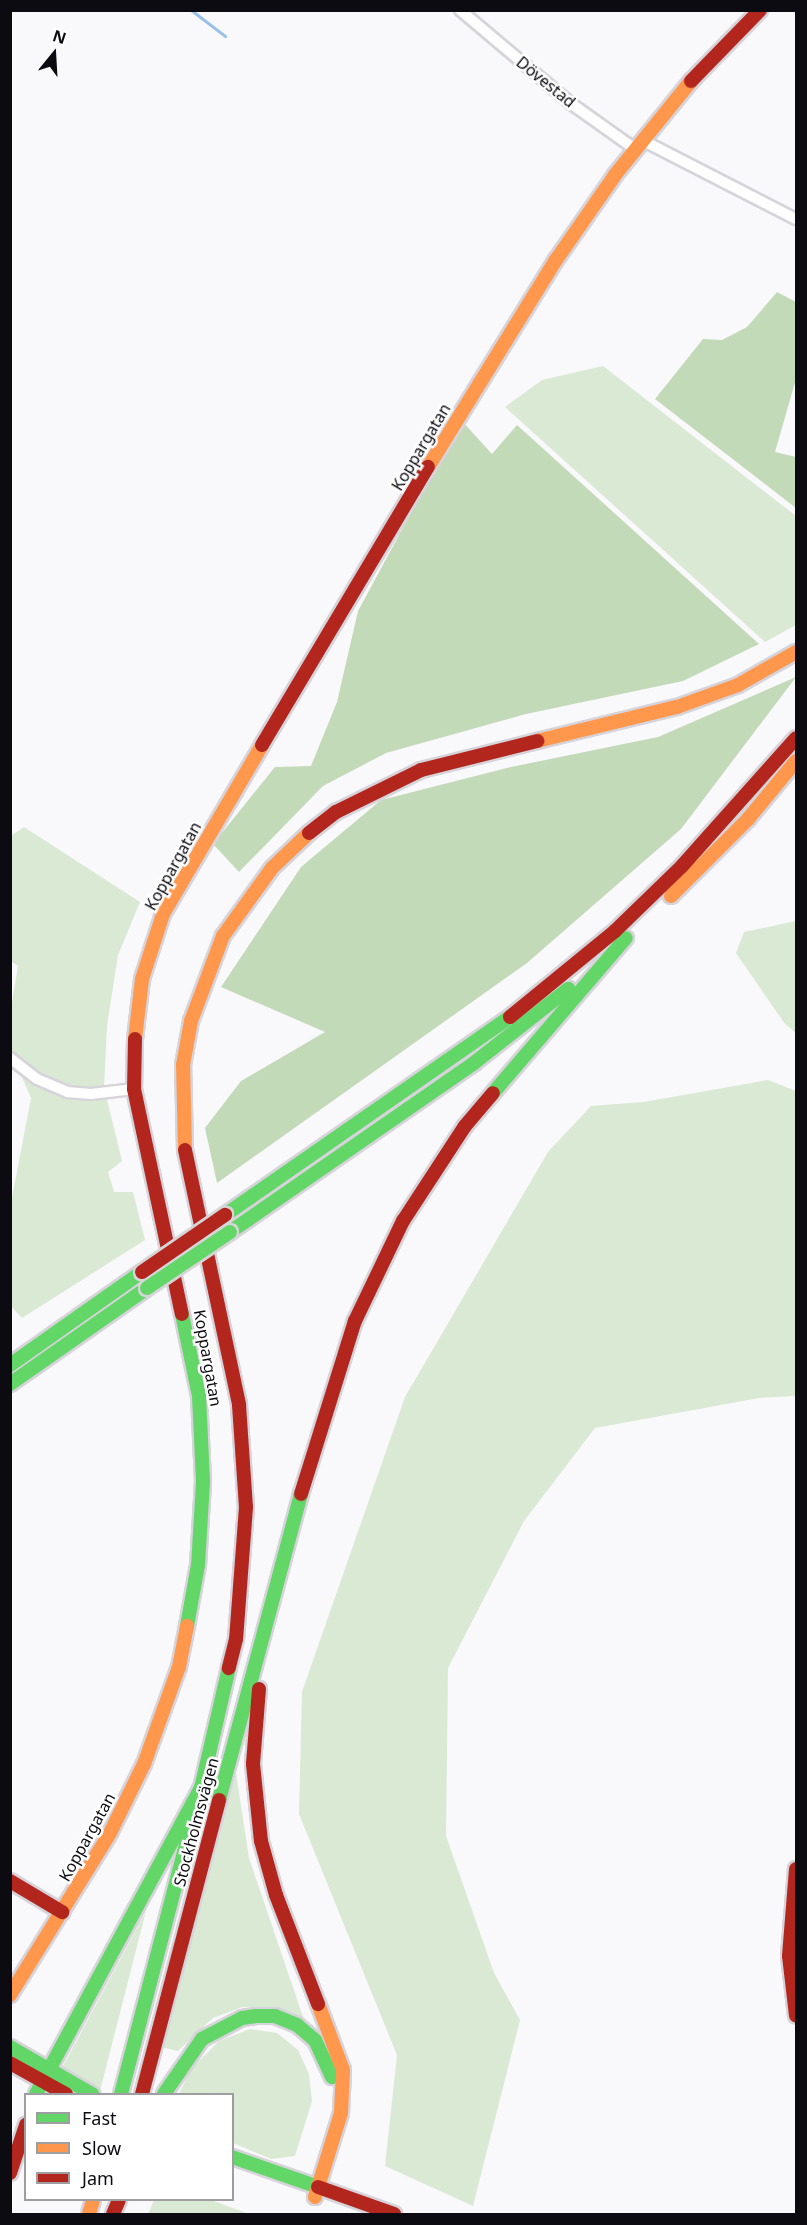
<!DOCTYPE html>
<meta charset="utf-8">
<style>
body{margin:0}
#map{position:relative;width:807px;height:2225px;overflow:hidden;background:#f9f8fb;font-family:"Noto Sans",sans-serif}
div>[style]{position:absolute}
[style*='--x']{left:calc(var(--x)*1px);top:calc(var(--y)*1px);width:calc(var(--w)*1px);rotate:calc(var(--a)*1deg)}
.green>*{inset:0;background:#d9e9d3}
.forest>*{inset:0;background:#c3dab9}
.stream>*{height:3px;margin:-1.5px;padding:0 1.5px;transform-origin:1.5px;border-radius:1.5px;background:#99c0e7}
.roads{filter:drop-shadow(2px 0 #d6d4da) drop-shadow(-2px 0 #d6d4da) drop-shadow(0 2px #d6d4da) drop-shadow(0 -2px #d6d4da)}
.street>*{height:10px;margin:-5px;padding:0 5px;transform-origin:5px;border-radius:5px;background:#fefefe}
.fast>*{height:14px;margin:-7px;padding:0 7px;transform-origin:7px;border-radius:7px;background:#63d668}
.slow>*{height:14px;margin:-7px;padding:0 7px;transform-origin:7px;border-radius:7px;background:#ff974d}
.jam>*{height:14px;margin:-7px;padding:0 7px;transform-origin:7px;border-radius:7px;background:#b3261e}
.bridges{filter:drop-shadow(2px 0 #d6d5d7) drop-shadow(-2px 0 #d6d5d7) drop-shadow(0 2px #d6d5d7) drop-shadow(0 -2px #d6d5d7)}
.fast-bridge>*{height:14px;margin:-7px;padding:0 7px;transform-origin:7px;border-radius:7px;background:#63d668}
.jam-bridge>*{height:14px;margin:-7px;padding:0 7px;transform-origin:7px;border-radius:7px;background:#b3261e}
span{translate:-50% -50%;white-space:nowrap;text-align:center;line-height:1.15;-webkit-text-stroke:5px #fff;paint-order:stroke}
.street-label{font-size:16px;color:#0d0b12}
.frame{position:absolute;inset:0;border:12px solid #0d0b12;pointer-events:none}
.legend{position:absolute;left:24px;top:2093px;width:210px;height:108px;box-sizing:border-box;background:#fff;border:2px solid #9e9da0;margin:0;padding:8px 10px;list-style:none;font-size:18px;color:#0d0b12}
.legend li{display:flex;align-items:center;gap:12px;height:30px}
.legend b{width:30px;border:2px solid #9e9da0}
.north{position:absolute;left:24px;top:24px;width:60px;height:60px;-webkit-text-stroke:4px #fff;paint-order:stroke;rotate:18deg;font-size:16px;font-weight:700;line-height:24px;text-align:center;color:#0d0b12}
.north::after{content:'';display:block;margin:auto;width:21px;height:27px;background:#0d0b12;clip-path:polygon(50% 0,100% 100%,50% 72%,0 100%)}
</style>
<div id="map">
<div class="green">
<i style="clip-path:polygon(603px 366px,796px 516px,796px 625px,765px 642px,505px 407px,542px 380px)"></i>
<i style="clip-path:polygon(24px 827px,140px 902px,118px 955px,107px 1026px,104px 1087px,122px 1161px,108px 1172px,114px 1192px,133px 1192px,145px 1240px,22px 1318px,11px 1306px,11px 1203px,31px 1098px,21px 1075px,10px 1069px,11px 1008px,18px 966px,11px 961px,11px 836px)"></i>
<i style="clip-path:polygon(796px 921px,796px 1033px,785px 1024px,736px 953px,744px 932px)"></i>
<i style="clip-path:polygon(768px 1080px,796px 1091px,796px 1396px,759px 1398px,595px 1428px,524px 1521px,448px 1668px,446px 1836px,494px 1973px,520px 2020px,473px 2206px,385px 2166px,397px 2055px,299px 1814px,302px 1692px,405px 1397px,548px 1152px,591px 1106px,644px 1102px)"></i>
<i style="clip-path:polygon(236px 1773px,249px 1858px,304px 2020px,266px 2008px,242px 2007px,213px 2018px,178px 2051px,161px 2047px)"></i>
<i style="clip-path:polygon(146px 1911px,100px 2091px,62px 2068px)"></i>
<i style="clip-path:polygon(250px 2029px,277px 2033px,298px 2050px,309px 2074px,312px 2101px,295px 2156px,271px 2159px,233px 2143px,232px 2094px,179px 2094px,191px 2069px,219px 2041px)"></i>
<i style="clip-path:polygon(154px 2200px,211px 2200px,249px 2214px,148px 2214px)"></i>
</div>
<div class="forest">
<i style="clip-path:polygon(777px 292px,796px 302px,796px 379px,775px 452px,796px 457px,796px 508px,655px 399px,703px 339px,722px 340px,747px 327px)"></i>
<i style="clip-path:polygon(461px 420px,492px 454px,517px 425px,759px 644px,683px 681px,526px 714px,386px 753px,323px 786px,239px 872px,213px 844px,275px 767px,311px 766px,337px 702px,358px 611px)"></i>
<i style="clip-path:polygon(796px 677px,681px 829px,527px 963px,217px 1183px,205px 1128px,241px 1081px,325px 1032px,221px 987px,301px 867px,381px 800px,511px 767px,658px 737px)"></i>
</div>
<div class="stream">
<i style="--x:191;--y:10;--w:43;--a:37.4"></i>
</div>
<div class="roads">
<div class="street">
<i style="--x:460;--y:10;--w:148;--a:40.1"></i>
<i style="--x:573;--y:105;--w:76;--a:35.4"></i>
<i style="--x:642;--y:140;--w:173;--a:27.2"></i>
<i style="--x:10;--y:1058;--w:34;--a:38"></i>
<i style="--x:37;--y:1079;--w:33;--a:23"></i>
<i style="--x:67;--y:1092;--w:24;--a:5"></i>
<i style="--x:91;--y:1094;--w:43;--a:-6.6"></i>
</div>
<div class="fast">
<i style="--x:493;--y:1093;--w:204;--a:-49.4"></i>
<i style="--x:225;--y:1215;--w:347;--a:-34.8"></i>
<i style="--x:230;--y:1232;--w:297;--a:-34.7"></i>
<i style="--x:474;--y:1063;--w:120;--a:-38.2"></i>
<i style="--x:182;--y:1314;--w:84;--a:78.3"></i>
<i style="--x:199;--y:1396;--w:86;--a:87.3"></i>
<i style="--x:203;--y:1482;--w:83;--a:93.4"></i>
<i style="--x:198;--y:1565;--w:62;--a:100.2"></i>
<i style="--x:10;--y:1365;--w:161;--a:-35.2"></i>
<i style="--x:10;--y:1384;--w:167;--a:-35"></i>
<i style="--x:219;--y:1800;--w:317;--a:-75"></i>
<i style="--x:10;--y:2047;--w:95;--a:29.8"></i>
<i style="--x:36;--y:2094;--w:348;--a:-61.7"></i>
<i style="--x:201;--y:1788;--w:123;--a:-76.9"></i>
<i style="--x:121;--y:2094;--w:277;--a:-75.4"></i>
<i style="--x:164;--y:2094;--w:67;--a:-55.4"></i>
<i style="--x:202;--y:2039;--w:45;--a:-27.7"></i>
<i style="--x:242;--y:2018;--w:14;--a:-8"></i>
<i style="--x:256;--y:2016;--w:19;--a:0"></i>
<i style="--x:275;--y:2016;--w:24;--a:22"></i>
<i style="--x:297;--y:2025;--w:23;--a:40"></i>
<i style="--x:315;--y:2040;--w:41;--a:65.3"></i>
<i style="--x:232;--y:2157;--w:91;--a:19.2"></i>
</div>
<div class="slow">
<i style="--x:428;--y:467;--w:243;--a:-58.3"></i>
<i style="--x:556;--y:260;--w:103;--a:-55.2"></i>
<i style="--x:615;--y:175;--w:121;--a:-51"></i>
<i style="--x:537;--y:741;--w:144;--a:-13.7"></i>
<i style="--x:677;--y:707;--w:65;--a:-19.8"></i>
<i style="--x:738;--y:685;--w:67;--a:-29.6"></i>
<i style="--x:671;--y:896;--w:109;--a:-45"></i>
<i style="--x:748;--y:819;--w:75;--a:-50.4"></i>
<i style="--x:135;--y:1039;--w:60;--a:-83.3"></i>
<i style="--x:142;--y:979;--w:68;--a:-72.1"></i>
<i style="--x:163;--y:914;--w:196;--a:-59.6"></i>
<i style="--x:185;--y:1150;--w:85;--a:-91.3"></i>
<i style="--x:183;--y:1065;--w:45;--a:-79.7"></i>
<i style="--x:191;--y:1021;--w:91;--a:-69.4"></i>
<i style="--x:223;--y:936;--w:84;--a:-54.2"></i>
<i style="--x:272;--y:868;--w:51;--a:-43.4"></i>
<i style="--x:10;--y:1995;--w:190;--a:-58.3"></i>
<i style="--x:110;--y:1833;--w:77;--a:-63.8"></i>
<i style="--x:144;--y:1764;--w:103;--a:-70.2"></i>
<i style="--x:179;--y:1667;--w:42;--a:-79"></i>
<i style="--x:315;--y:2197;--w:88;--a:-72.8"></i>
<i style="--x:341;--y:2113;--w:43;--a:-87.3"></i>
<i style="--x:343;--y:2070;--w:71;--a:-110.7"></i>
<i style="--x:89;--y:2214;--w:15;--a:-74"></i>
</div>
<div class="jam">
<i style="--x:691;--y:81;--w:99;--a:-45.8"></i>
<i style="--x:262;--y:745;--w:324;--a:-59.2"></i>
<i style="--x:309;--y:833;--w:34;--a:-38"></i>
<i style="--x:336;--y:812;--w:95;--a:-26.3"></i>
<i style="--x:421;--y:770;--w:120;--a:-14"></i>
<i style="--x:510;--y:1017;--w:136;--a:-39.3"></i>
<i style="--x:615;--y:931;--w:93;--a:-44.1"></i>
<i style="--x:682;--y:866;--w:171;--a:-48.3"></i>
<i style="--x:135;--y:1039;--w:50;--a:91.1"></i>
<i style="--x:134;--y:1089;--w:230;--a:78"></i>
<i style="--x:185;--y:1150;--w:261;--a:78"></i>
<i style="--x:239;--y:1405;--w:102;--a:86.1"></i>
<i style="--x:246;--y:1507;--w:132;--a:94.3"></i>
<i style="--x:236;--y:1639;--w:30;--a:104"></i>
<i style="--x:301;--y:1494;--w:181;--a:-72.7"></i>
<i style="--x:355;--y:1321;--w:111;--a:-64.4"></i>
<i style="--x:403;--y:1221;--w:113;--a:-56.9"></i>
<i style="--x:465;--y:1126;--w:43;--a:-49.7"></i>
<i style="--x:259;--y:1689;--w:75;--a:94.6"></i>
<i style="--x:253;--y:1764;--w:77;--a:84.1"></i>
<i style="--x:261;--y:1841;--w:56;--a:74.5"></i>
<i style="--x:276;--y:1895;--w:117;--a:68.9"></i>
<i style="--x:796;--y:1869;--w:87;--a:94.6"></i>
<i style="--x:789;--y:1956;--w:60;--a:83.3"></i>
<i style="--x:10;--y:1881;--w:61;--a:30.8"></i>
<i style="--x:10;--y:2063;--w:64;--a:29"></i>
<i style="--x:142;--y:2094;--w:304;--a:-75.3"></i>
<i style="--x:10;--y:2173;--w:51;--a:-71.6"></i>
<i style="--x:318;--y:2187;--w:81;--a:19.6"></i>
<i style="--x:113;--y:2214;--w:15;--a:-67"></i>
</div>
</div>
<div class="bridges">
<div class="fast-bridge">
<i style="--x:147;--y:1288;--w:100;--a:-34"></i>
</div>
<div class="jam-bridge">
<i style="--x:142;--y:1272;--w:101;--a:-34.5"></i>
</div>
</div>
<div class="street-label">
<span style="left:546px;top:82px;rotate:39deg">Dövestad</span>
<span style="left:421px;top:447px;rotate:-59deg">Koppargatan</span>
<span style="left:173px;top:866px;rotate:-61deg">Koppargatan</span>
<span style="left:208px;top:1358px;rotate:80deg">Koppargatan</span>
<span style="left:196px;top:1822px;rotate:-75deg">Stockholmsvägen</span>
<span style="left:87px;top:1837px;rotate:-61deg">Koppargatan</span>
</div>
<div class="frame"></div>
<ul class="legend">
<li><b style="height:8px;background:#63d668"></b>Fast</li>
<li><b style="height:8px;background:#ff974d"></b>Slow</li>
<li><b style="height:8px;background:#b3261e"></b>Jam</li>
</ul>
<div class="north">N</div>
</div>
